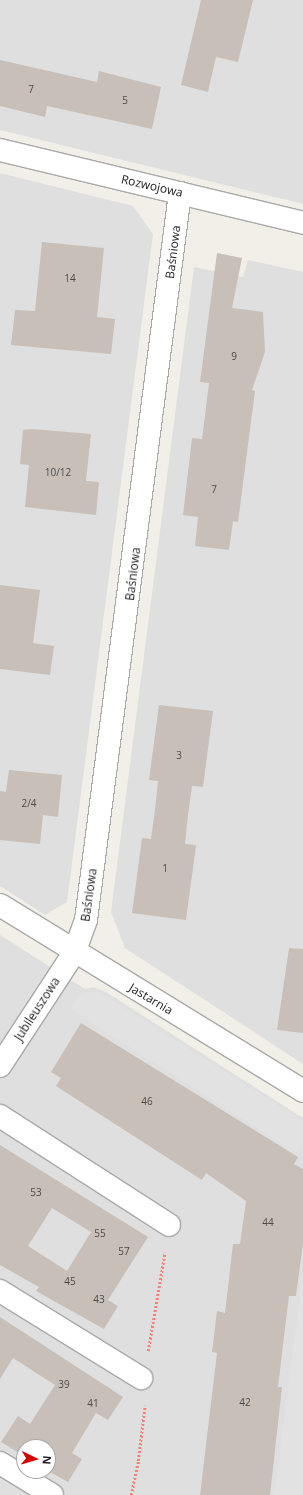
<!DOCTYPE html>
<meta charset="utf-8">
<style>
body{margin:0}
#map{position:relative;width:303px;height:1495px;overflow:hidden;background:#f2efe9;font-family:"Open Sans",sans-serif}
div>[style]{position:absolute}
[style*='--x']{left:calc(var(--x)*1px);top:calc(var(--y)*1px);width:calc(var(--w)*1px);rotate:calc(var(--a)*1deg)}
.residential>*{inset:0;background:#e0dfdf}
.parking>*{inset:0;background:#e2e2e2}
.building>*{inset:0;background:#c7bfb8}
.path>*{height:2.5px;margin-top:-1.25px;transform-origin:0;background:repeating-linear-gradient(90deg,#fa8072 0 2px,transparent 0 4px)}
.roads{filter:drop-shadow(1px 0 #a9a9a9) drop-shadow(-1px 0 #a9a9a9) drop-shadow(0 1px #a9a9a9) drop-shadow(0 -1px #a9a9a9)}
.minor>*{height:22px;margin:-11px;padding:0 11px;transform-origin:11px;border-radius:11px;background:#fff}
span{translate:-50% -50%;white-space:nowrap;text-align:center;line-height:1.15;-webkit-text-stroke:3px #fff;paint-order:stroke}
.number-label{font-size:10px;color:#4b4948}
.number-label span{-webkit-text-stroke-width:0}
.street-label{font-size:12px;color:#222}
.north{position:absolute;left:16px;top:1439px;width:40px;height:40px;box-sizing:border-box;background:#fff;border:1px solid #a7a7a7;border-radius:50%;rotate:95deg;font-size:11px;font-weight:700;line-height:16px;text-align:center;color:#222}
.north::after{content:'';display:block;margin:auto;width:14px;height:18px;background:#d40000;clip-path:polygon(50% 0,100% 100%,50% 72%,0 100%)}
</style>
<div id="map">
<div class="residential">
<i style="clip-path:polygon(0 0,303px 0,303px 204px,0 130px)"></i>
<i style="clip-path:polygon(0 173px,133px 206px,153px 234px,67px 902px,45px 915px,0 886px)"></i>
<i style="clip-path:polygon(248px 260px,303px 272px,303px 1064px,125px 948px,111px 912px,194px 267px,243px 277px)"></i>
<i style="clip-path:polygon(evenodd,0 935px,85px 989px,93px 987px,106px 992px,303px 1118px,303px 1495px,0 1495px,0 935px,24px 1447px,48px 1447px,48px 1471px,24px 1471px,24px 1447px)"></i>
</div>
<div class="parking">
<i style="clip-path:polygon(92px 990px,101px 993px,303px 1121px,303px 1142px,296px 1153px,70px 1009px,80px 994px)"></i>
<i style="clip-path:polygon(303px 1275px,303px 1495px,274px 1495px)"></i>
</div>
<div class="building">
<i style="clip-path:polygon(201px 0,253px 0,238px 62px,216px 57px,208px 92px,181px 85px)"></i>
<i style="clip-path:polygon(0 60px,97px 82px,99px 71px,161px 87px,152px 129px,47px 106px,45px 117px,0 106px)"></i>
<i style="clip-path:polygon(42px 242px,104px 248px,97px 317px,115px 319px,111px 354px,11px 345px,15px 310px,35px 311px)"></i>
<i style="clip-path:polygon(217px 253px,242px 258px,232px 308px,263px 312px,265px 352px,252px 390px,255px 391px,238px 522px,233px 521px,229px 550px,195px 546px,198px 517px,183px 515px,192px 438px,202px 439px,209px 383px,200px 382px)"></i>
<i style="clip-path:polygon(32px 429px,91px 434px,86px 481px,99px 482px,96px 515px,25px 507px,29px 465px,20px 464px,23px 430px)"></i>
<i style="clip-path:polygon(0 585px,40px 590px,33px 643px,54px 646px,50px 675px,0 669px)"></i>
<i style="clip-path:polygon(159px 705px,213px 711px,203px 787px,192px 786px,188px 815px,185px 844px,196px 845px,186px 920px,132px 913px,142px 838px,151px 839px,155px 810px,158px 781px,149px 780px)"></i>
<i style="clip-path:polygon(9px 770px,62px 775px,58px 817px,43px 815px,40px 844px,0 840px,0 791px,6px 792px)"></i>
<i style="clip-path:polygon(289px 948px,303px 949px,303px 1033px,277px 1030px)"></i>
<i style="clip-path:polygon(81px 1023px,298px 1157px,294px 1164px,303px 1169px,303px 1243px,296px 1296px,289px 1296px,278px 1387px,282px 1387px,270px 1495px,200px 1495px,217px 1353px,212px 1352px,217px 1311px,225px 1313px,233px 1244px,240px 1244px,246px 1201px,206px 1173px,202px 1180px,56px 1086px,61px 1078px,51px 1072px)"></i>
<i style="clip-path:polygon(evenodd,0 1145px,148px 1237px,108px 1300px,118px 1306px,104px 1329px,36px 1291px,39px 1287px,0 1265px,0 1145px,52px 1208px,91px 1232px,67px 1271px,28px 1246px,52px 1208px)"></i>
<i style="clip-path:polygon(0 1317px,123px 1397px,108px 1420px,96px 1413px,72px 1453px,82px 1459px,68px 1482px,48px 1471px,48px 1447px,24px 1447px,24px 1456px,1px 1442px,18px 1416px,30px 1424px,55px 1385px,13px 1358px,0 1379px)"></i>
</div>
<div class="path">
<i style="--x:148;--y:1351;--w:100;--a:-80.3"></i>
<i style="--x:131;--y:1495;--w:35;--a:-78"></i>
<i style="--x:138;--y:1461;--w:56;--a:-82.9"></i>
</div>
<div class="roads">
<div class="minor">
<i style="--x:0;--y:150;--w:312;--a:13.5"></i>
<i style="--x:0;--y:905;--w:356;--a:31.5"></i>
<i style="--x:0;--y:1066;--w:135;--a:-56.8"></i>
<i style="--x:74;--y:953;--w:35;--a:-70"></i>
<i style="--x:86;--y:920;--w:733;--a:-82.63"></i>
<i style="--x:0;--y:1116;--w:201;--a:32.8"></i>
<i style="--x:0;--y:1291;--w:166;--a:31.7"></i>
<i style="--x:0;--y:1463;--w:61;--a:31.6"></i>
</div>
</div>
<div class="number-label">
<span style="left:31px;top:90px">7</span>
<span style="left:125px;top:101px">5</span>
<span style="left:70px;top:279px">14</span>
<span style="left:234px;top:357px">9</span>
<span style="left:58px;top:473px">10/12</span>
<span style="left:214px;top:490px">7</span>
<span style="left:179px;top:756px">3</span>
<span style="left:29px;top:804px">2/4</span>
<span style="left:165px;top:869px">1</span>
<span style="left:147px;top:1102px">46</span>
<span style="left:36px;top:1193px">53</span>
<span style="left:268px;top:1223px">44</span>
<span style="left:100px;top:1234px">55</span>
<span style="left:124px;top:1252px">57</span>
<span style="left:70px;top:1282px">45</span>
<span style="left:99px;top:1300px">43</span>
<span style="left:64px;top:1385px">39</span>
<span style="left:245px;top:1403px">42</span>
<span style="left:93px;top:1404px">41</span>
</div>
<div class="street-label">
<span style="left:152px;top:186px;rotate:13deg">Rozwojowa</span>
<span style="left:173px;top:252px;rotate:-83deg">Baśniowa</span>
<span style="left:133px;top:574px;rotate:-83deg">Baśniowa</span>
<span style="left:89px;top:895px;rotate:-82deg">Baśniowa</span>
<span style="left:151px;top:999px;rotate:31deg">Jastarnia</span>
<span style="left:37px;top:1009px;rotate:-57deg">Jubileuszowa</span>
</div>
<div class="north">N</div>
</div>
